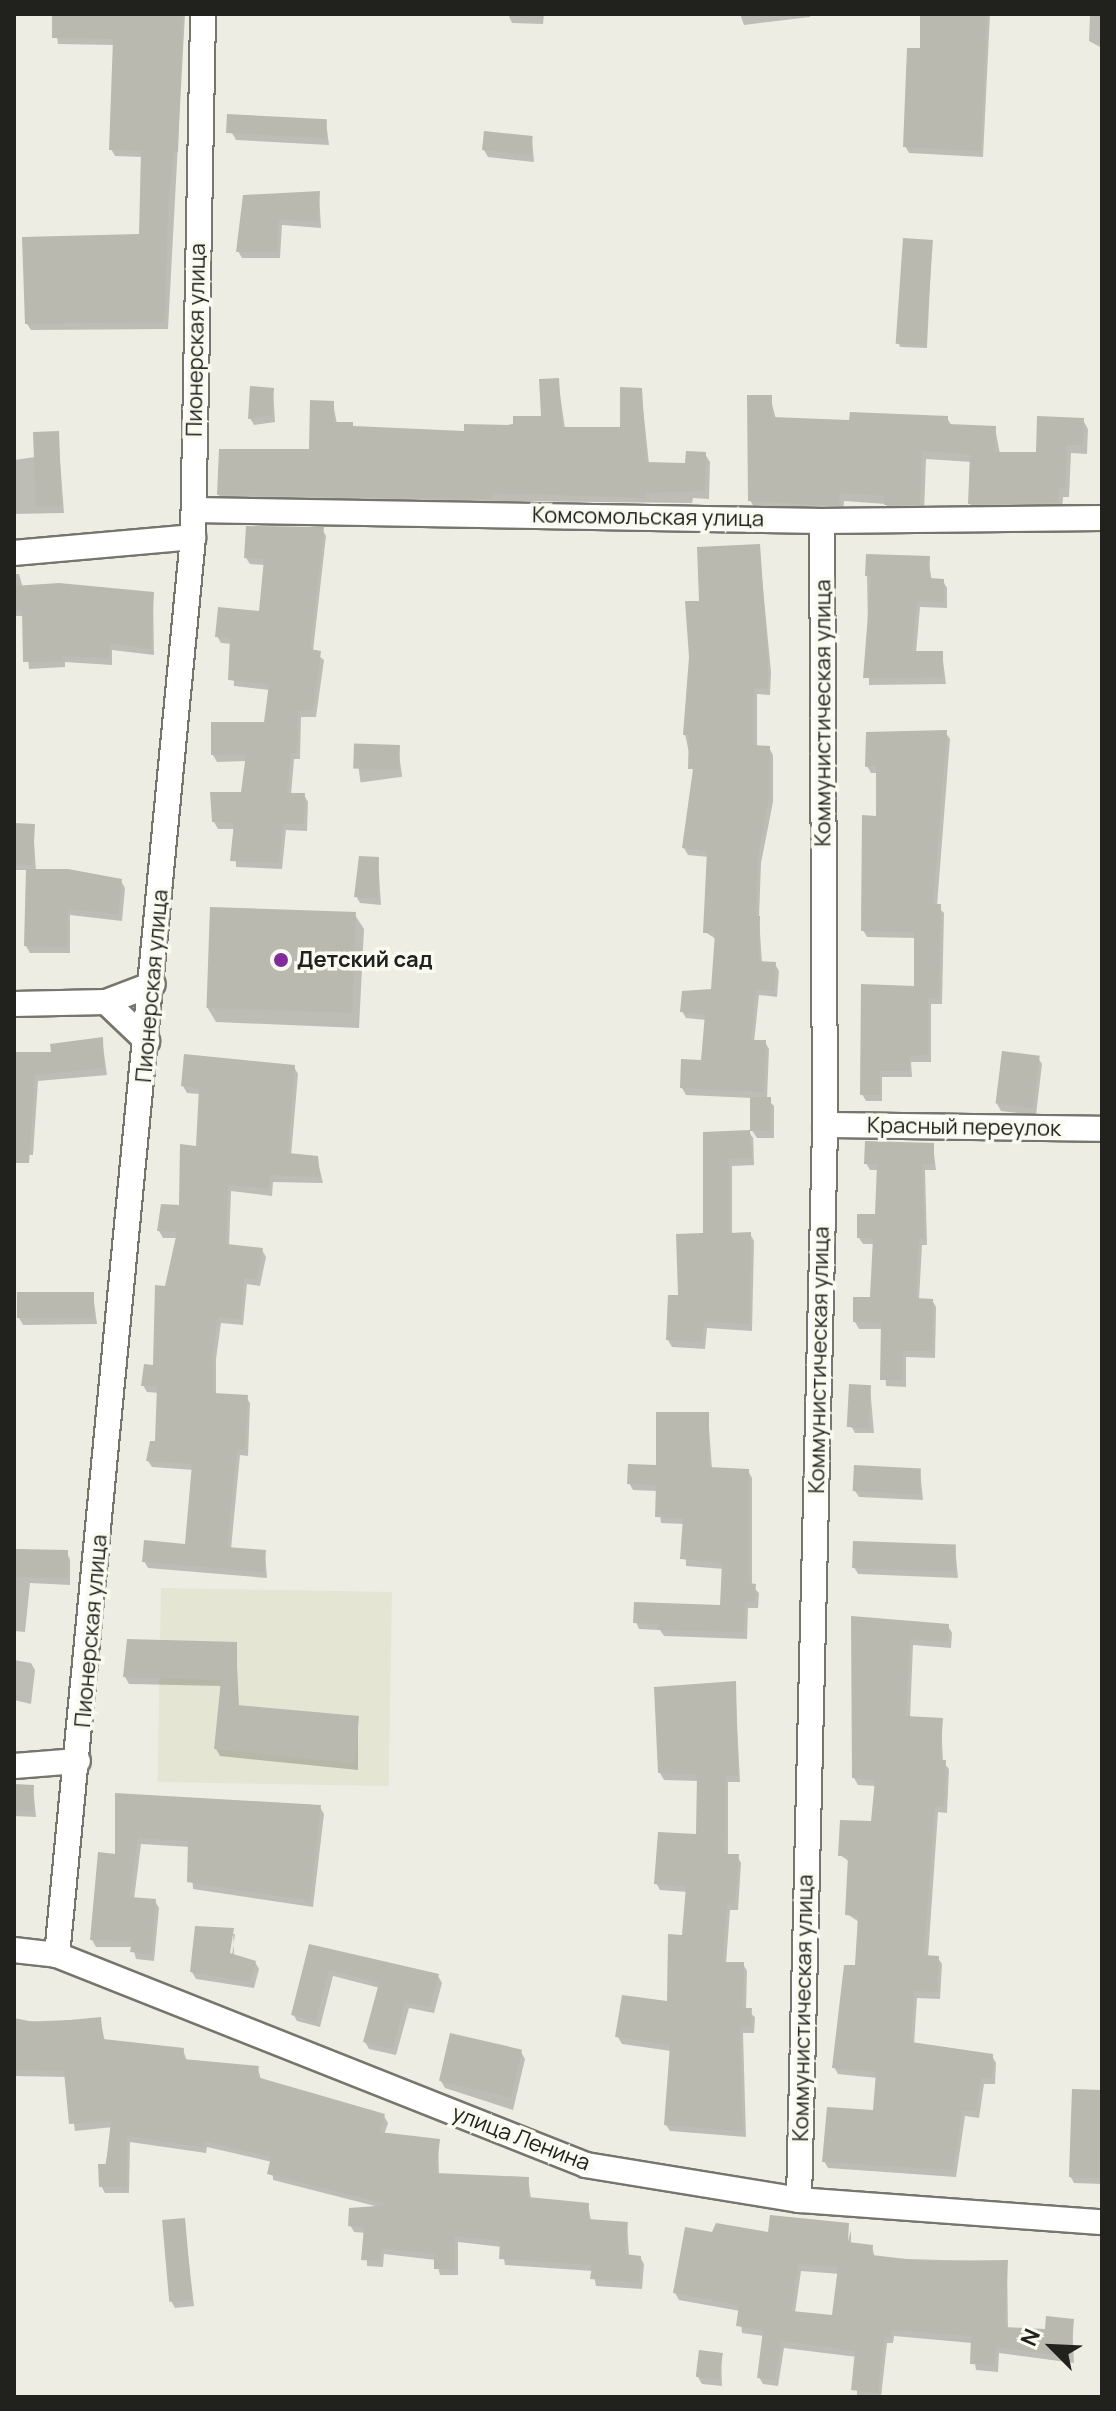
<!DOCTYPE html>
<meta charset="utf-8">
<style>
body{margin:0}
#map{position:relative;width:1116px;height:2411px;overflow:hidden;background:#edede3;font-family:Manrope,sans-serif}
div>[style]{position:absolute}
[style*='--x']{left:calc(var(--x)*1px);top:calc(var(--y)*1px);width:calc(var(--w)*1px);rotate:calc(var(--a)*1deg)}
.built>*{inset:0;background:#e5e5d3;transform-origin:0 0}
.shadow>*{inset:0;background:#0003;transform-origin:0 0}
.building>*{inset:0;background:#b9b9af;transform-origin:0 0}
.roads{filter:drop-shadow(2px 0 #76766d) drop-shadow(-2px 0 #76766d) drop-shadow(0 2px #76766d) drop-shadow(0 -2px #76766d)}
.minor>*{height:24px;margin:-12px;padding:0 12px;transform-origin:12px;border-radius:12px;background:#fff}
.dots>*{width:22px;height:22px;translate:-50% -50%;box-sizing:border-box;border:4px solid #fafbf0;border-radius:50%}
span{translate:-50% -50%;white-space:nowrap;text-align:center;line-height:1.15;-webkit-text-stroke:7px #fafbf0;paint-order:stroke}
.street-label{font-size:22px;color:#21211d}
.poi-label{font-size:22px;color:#21211d;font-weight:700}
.left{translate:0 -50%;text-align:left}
.frame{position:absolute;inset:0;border:16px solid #21211d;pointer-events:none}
.north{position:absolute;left:1012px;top:2307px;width:80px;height:80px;-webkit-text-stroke:6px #fafbf0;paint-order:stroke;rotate:294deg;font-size:22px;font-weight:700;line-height:32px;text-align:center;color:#21211d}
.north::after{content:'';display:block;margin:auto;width:28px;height:36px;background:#21211d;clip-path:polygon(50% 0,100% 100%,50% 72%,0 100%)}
</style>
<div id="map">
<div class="built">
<i style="left:161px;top:1588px;width:231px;height:194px;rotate:1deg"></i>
</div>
<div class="shadow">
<i style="clip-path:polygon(54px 14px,185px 14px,168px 329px,31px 330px,27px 324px,141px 236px,143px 157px,115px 156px,111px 149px,115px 45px,58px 44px)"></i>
<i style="clip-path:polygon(508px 14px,544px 14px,543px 24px,512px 23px)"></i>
<i style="clip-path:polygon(740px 14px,810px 14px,810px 17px,744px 25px)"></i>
<i style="clip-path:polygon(922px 14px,990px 14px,983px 157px,909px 153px,905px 146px,922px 50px)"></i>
<i style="clip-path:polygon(1090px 14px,1102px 14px,1102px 48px,1089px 41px)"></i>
<i style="clip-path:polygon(326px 121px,329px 145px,236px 140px,232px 133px)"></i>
<i style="clip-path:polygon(532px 138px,534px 162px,488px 157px,484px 150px)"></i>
<i style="clip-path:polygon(319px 193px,321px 228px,282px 225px,280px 258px,242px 258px,238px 251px,244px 197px)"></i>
<i style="clip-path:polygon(932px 242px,927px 348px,900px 347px,899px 344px)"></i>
<i style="clip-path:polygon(558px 380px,565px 429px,621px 429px,641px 389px,649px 464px,687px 465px,705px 454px,710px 462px,709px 499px,693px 498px,692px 503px,496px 501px,496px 507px,223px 503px,219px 495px,311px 451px,333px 403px,337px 424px,354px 428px,466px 433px,543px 418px)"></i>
<i style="clip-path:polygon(273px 390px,275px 422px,254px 425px,250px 418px)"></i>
<i style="clip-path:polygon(770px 397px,776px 419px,851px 423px,947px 418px,952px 426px,995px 428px,1000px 454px,1038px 454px,1083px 420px,1088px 429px,1087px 454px,1071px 453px,1069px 497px,1063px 497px,1062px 512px,975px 513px,970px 504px,972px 462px,926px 459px,924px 513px,891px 514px,886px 504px,844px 501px,843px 514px,755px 509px,750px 500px)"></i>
<i style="clip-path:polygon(58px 433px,64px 513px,14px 514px,14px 460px,35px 457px)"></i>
<i style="clip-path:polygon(322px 529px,326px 536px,313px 651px,324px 660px,316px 717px,301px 717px,300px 759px,294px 759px,291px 795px,304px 795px,308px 802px,307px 831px,286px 830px,282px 869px,236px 867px,235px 829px,218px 829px,214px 822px,243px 794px,247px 761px,217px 762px,213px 755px,266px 724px,270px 690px,234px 686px,232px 644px,221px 643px,217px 636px,261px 613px,265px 565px,250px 564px,246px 558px)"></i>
<i style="clip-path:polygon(759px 546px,771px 672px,770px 695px,757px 694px,757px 747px,769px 748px,773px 755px,773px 802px,761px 863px,759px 918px,762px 963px,775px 964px,779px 971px,777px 997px,759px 995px,754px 1042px,765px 1042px,769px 1049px,767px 1099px,774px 1106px,774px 1138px,757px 1138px,753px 1132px,754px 1165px,732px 1166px,732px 1235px,750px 1234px,754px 1241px,752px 1331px,707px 1328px,705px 1349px,672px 1347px,668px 1340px,680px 1298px,705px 1235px,705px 1133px,749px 1132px,753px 1138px,752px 1098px,686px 1095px,682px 1088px,703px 1062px,706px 1020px,686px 1018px,682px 1011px,713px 991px,716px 939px,705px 932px,709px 857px,688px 855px,684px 848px,694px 776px,685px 734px,701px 603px)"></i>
<i style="clip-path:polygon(928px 558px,932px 581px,943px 581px,947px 588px,947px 608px,920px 607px,916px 653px,942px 653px,946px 684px,869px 685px,867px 575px)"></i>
<i style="clip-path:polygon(14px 574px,19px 574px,23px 588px,153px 594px,154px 655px,112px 650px,112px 665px,65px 662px,65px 667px,29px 669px,24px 616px,14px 616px)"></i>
<i style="clip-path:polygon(946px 733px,950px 739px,937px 906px,944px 913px,942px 1004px,931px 1004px,931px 1062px,911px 1062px,912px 1077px,882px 1077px,882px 1101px,866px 1101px,862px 1094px,916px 988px,916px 938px,867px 937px,863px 930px,878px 818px,878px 773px,871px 773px,867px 766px)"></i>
<i style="left:398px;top:747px;width:30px;height:42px;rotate:82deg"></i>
<i style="clip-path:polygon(33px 826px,36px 871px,121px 881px,125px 888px,122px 921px,70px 915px,70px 953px,30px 953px,26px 946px,28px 870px,14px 870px,14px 835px)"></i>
<i style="clip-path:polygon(378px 859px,381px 905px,360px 903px,356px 896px)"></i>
<i style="clip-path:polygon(355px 915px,364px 929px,359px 1028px,216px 1022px,207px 1007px)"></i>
<i style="clip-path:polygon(102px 1039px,107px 1075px,38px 1081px,33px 1155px,14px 1154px,14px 1054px,53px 1054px)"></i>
<i style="clip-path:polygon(1038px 1058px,1042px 1064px,1036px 1115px,1001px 1111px,997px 1104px)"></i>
<i style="clip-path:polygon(294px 1067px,298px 1074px,291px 1156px,317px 1158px,323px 1183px,273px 1182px,272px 1196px,231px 1191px,229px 1247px,262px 1250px,266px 1257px,260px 1286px,247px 1284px,243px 1325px,221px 1323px,216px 1359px,216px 1395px,246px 1397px,250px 1403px,248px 1456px,240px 1455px,231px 1549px,265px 1552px,267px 1578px,148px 1568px,144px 1561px,187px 1546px,194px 1470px,152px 1467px,148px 1461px,157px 1444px,159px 1393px,147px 1392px,143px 1385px,155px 1367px,177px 1238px,163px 1238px,159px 1231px,181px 1207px,198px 1148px,200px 1094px,187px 1093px,183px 1086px)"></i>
<i style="clip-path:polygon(933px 1145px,936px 1170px,925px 1170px,927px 1245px,922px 1245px,919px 1300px,932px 1300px,936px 1307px,935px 1358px,906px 1357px,906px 1387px,886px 1386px,883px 1329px,859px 1329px,855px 1322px,872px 1299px,874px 1244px,863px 1244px,859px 1238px,877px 1216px,879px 1170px,870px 1170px,866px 1163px)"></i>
<i style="clip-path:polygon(93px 1294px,97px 1324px,23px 1325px,19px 1318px)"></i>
<i style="clip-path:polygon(870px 1387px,874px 1433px,855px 1433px,851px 1426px)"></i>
<i style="clip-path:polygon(708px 1414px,712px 1469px,748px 1471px,752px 1478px,752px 1586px,759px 1593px,758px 1608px,748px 1608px,747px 1639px,664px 1636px,660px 1630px,639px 1629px,636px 1622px,722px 1607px,724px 1569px,686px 1566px,685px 1524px,661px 1523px,658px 1491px,633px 1490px,629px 1483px,658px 1467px)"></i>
<i style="clip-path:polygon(920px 1470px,923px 1500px,859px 1497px,855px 1491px)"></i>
<i style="clip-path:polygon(955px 1547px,958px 1578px,858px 1574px,854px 1567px)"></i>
<i style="clip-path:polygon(14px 1549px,66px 1552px,70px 1559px,70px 1585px,30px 1583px,25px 1632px,14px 1631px)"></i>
<i style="clip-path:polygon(853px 1618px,948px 1626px,952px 1633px,951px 1648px,913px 1645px,910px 1718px,941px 1720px,943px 1762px,949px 1769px,947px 1813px,938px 1812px,928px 1957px,938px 1958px,942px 1964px,940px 1999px,917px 1998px,914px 2045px,992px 2056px,996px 2063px,995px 2084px,984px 2084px,979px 2118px,965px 2116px,956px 2177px,828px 2168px,824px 2161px,875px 2112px,877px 2078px,838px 2074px,834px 2067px,857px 1967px,859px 1922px,847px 1914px,850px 1862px,840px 1855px,873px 1823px,876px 1786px,858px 1785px,854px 1778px)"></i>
<i style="clip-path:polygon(236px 1644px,239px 1708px,358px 1718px,358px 1770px,220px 1756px,216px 1749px,223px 1686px,129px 1684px,125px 1677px)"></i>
<i style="clip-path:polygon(14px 1660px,31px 1663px,35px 1670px,31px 1704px,14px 1700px)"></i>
<i style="clip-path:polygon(735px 1683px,740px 1782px,728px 1782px,728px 1856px,737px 1856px,741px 1863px,738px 1910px,730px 1910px,726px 1964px,743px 1964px,747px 1971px,746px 2010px,755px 2017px,754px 2033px,743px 2033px,746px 2137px,670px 2131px,666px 2125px,671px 2051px,622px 2044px,618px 2037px,669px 2003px,684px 1937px,687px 1892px,660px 1890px,656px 1883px,698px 1836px,699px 1781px,664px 1780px,660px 1773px)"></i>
<i style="clip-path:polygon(14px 1786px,33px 1787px,36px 1817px,14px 1816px)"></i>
<i style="clip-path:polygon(117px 1795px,320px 1807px,324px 1814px,313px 1907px,193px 1889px,190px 1847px,141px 1844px,134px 1899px,155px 1901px,159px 1908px,154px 1961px,136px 1959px,133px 1947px,96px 1947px,92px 1940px,117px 1857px)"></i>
<i style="clip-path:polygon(evenodd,233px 1930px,234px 1956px,255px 1962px,259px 1969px,254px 1988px,196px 1979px,192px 1972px,233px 1930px,231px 1934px,235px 1934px,231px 1963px,227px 1963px,231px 1934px)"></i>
<i style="clip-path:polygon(310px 1946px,438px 1976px,442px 1983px,434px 2013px,409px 2008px,396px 2055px,369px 2049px,365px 2042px,380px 1988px,333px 1976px,320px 2027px,297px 2021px,293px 2014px)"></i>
<i style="clip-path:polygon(100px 2019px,105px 2042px,183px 2050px,187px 2061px,258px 2068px,261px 2080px,384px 2116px,388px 2123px,384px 2135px,438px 2141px,439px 2175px,528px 2179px,531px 2199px,588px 2205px,591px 2221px,627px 2224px,629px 2256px,640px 2257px,644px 2264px,642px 2289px,596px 2286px,593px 2271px,505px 2265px,502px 2247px,458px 2242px,458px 2275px,440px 2275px,436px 2260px,384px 2254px,383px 2267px,367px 2266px,366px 2233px,354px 2232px,350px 2225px,379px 2207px,273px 2180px,272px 2162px,207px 2147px,206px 2153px,130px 2142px,129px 2193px,105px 2193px,101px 2186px,113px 2127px,75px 2131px,67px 2077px,15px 2076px,14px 2091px,14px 2022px)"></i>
<i style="clip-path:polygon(521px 2052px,525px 2059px,513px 2110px,445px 2088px,441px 2081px)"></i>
<i style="clip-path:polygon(1074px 2091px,1102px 2092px,1102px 2184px,1074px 2183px,1070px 2176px)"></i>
<i style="clip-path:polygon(184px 2220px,194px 2306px,175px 2308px,171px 2301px)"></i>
<i style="clip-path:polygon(evenodd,848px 2225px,845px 2252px,851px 2230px,851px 2244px,872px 2247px,875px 2258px,1007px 2262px,1008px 2329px,1047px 2331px,1072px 2321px,1074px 2363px,999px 2353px,998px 2372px,976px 2370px,972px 2343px,894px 2336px,893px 2343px,887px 2343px,881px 2397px,857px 2397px,857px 2357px,784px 2348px,778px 2386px,763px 2384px,759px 2377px,764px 2336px,742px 2333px,740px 2311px,679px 2300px,675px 2293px,714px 2234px,770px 2234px,848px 2225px,801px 2271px,840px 2274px,834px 2317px,795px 2313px,801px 2271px)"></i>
<i style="clip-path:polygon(721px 2355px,722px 2386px,702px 2384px,698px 2377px)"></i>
</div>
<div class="building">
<i style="clip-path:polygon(52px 14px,183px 14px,178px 152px,174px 152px,168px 206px,165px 322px,25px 324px,22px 237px,139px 234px,141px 151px,109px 150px,113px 39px,52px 38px)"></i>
<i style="clip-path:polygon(920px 14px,987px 14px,981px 151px,903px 147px,907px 48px,920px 48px)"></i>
<i style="left:227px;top:114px;width:100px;height:19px;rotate:3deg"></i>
<i style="left:484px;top:131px;width:49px;height:19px;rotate:6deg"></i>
<i style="clip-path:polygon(320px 191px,318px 222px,279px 219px,277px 252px,236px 252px,243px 195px)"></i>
<i style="left:903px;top:238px;width:30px;height:106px;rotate:4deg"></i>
<i style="clip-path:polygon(559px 378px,562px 427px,620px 427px,620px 387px,642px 388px,646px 462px,685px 463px,686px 451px,706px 452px,705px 491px,645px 493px,645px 498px,492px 493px,492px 499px,217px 495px,219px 449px,309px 449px,310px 400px,334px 401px,334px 422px,353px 422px,353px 426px,464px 431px,464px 424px,513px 425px,513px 416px,541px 416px,539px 379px)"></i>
<i style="clip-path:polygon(250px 386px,274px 388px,272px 415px,248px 419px)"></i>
<i style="clip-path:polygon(747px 395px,772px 395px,772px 417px,849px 420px,850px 412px,948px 416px,948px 424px,996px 426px,995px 452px,1036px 452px,1037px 416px,1084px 418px,1083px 445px,1067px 445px,1065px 489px,1059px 488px,1058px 503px,968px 504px,970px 454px,922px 451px,920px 505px,884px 505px,884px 496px,840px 493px,839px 506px,748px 501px)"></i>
<i style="left:59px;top:431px;width:75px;height:26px;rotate:88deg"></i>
<i style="clip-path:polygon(246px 526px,324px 527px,310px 649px,321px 651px,313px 710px,298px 711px,297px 753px,291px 753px,287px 793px,305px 793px,304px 824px,283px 824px,279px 863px,230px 861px,234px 823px,212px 822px,210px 792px,241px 792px,246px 754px,211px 755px,211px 722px,264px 722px,269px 684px,228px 680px,230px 638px,215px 637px,218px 607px,259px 611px,264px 559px,244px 558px)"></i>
<i style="clip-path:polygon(760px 544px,768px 663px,768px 688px,754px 688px,754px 745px,770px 746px,770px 794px,758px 855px,756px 916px,760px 916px,759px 961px,776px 962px,774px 991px,756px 989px,751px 1040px,766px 1040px,764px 1092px,680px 1088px,681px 1059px,701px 1060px,705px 1014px,680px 1012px,682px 991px,711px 989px,715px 933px,703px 933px,707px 851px,682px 848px,693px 769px,688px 769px,689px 735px,683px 735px,689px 657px,685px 601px,699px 601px,697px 547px)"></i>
<i style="clip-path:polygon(866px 554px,930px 556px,929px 578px,944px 579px,944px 602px,917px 601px,912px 651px,943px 651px,943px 677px,863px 678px,871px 576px,865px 576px)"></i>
<i style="clip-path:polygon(59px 583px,154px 592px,151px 649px,110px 643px,109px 658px,62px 656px,62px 661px,23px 662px,22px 610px,14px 610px,14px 586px)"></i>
<i style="clip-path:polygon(947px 730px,933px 904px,941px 904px,939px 998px,928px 998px,928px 1055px,909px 1056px,909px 1071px,880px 1071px,880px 1095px,860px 1095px,861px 984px,914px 986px,914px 932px,861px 931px,862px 815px,876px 816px,876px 766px,865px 767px,866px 732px)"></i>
<i style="left:400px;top:745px;width:25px;height:46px;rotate:92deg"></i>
<i style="left:14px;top:823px;width:21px;height:41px;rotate:3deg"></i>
<i style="clip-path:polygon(359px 856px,379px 857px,378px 898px,354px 897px)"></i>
<i style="clip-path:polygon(26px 869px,68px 869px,122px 879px,118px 914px,68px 909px,67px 947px,24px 946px)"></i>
<i style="left:210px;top:907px;width:146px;height:101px;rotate:2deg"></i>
<i style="clip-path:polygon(103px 1037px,104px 1068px,35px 1075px,29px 1163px,14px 1163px,14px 1052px,51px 1052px,50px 1044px)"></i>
<i style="left:1002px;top:1051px;width:38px;height:53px;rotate:7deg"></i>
<i style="clip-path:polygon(184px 1054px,295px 1065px,288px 1153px,318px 1156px,320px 1177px,270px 1175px,269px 1189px,228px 1185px,226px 1244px,263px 1248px,257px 1280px,244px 1278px,240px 1319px,218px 1317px,213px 1351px,214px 1393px,248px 1395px,245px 1450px,237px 1449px,227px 1547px,266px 1550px,264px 1572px,142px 1562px,144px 1540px,185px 1544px,192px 1464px,146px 1461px,150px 1441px,155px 1441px,157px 1386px,141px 1386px,144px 1364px,153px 1365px,155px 1285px,165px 1286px,177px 1232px,157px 1231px,161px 1204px,179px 1205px,180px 1144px,196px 1146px,199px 1088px,181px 1086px)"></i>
<i style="left:750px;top:1097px;width:21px;height:34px"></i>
<i style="clip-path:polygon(750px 1130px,752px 1158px,729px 1159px,729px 1233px,751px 1232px,750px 1324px,704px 1322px,702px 1342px,666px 1340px,668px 1295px,678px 1295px,676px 1234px,703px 1233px,703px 1132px)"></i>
<i style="clip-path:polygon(865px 1141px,934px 1143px,934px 1164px,923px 1164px,924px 1238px,919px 1238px,916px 1298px,933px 1299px,932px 1351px,903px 1351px,903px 1380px,880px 1380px,881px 1323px,853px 1322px,853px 1297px,870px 1297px,873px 1238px,857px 1238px,857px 1214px,875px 1214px,877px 1164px,864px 1164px)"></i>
<i style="left:17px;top:1292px;width:77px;height:26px"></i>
<i style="left:849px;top:1384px;width:22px;height:43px;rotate:3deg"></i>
<i style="clip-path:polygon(656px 1412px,709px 1412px,709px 1467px,749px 1469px,749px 1583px,756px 1584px,755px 1602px,745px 1602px,744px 1632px,658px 1630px,658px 1624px,633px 1623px,634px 1602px,720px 1605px,722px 1563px,680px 1559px,683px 1518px,655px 1517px,656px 1485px,627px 1484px,628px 1464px,656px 1465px)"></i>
<i style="left:854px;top:1465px;width:67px;height:26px;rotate:3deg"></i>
<i style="left:853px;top:1541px;width:103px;height:27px;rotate:2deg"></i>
<i style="left:14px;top:1549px;width:54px;height:28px;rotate:1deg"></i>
<i style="clip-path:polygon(851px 1616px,949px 1624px,948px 1642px,910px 1639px,906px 1716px,943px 1718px,940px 1760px,946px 1760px,944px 1806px,935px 1806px,924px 1955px,939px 1956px,937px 1992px,914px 1991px,911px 2042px,993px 2054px,992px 2078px,981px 2078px,976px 2111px,962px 2110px,953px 2170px,822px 2162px,827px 2107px,873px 2110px,876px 2072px,832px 2068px,844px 1965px,855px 1965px,858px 1916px,845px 1915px,848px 1856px,838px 1856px,840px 1820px,871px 1821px,875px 1780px,852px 1778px)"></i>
<i style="clip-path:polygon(127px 1639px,237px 1642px,237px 1705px,359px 1716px,355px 1764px,214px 1749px,221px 1680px,123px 1677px)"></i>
<i style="clip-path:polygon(736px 1681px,738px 1776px,726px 1775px,725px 1854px,739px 1854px,735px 1904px,727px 1903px,723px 1962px,744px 1962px,743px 2008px,752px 2008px,751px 2027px,740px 2027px,743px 2131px,664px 2125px,670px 2045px,615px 2037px,622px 1995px,667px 2001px,668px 1934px,682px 1935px,686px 1886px,654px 1884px,658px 1832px,696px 1834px,697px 1774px,658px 1773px,654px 1687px)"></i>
<i style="left:14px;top:1784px;width:20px;height:26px;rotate:3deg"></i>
<i style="clip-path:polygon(115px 1793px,321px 1805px,310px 1901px,187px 1882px,188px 1841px,138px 1838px,130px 1897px,156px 1899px,151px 1954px,130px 1952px,132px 1941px,90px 1940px,98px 1852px,115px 1854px)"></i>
<i style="clip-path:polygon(195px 1926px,234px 1928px,230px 1953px,256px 1961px,250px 1982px,190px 1972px)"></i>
<i style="clip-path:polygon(309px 1944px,439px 1974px,430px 2007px,405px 2002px,393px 2049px,363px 2042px,379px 1983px,329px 1970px,316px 2021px,291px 2015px)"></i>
<i style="clip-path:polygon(101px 2017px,103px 2039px,184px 2048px,183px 2059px,259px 2066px,257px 2077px,385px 2114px,379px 2132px,440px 2139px,436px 2173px,529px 2177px,528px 2197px,589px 2203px,588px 2219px,628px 2222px,625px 2254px,641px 2256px,639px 2283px,590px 2279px,592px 2265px,499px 2259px,500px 2241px,455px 2236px,455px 2269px,434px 2269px,434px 2254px,381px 2248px,380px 2261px,361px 2260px,364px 2227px,348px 2226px,349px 2208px,390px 2205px,267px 2174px,271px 2157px,204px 2141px,203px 2147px,127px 2136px,127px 2187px,99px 2187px,98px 2164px,106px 2164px,111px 2121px,69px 2124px,64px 2071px,14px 2070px,14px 2018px,39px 2023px)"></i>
<i style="left:450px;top:2033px;width:74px;height:49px;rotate:13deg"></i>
<i style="left:1072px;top:2089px;width:30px;height:88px;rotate:2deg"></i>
<i style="clip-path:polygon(evenodd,770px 2215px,849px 2223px,848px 2242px,873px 2245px,872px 2255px,923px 2261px,1008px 2260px,1005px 2327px,1045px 2329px,1046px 2316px,1074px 2319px,1071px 2357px,996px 2347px,995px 2365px,970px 2364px,971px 2336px,891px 2330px,890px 2337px,884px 2336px,878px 2393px,851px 2390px,855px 2351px,781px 2341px,775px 2380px,757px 2378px,763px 2330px,736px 2326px,739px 2305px,673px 2293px,685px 2227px,712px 2232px,716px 2223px,768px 2232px,770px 2215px,798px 2264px,838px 2267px,832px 2315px,792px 2311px,798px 2264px)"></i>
<i style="left:185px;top:2218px;width:82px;height:23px;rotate:85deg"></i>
<i style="left:699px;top:2350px;width:24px;height:27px;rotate:7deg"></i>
</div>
<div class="roads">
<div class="minor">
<i style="--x:194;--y:510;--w:628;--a:1"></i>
<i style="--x:822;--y:521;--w:280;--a:-0.6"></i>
<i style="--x:14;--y:553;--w:180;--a:-5.1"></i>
<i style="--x:106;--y:1002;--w:57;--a:43.6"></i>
<i style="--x:14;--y:1004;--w:92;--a:-1.2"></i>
<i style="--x:106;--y:1002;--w:50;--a:-21"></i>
<i style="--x:825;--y:1125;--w:277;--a:0.8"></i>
<i style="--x:14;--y:1766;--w:64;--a:-4.5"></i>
<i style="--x:14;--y:1950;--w:43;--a:6.6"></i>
<i style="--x:57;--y:1955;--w:569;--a:21.65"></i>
<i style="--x:586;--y:2165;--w:216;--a:9.3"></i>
<i style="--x:799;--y:2200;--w:304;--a:4.2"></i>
<i style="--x:57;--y:1955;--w:1425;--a:-84.52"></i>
<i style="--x:193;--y:537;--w:523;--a:-88.9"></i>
<i style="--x:799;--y:2200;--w:1075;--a:-88.61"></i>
<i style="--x:825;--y:1125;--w:604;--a:-90.28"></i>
</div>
</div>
<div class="dots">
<i style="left:281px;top:960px;background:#822c9b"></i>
</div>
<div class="street-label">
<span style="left:196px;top:340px;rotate:-89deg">Пионерская улица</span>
<span style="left:648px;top:517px;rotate:1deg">Комсомольская улица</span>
<span style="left:823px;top:713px;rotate:-90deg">Коммунистическая улица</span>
<span style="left:152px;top:986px;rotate:-85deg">Пионерская улица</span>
<span style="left:964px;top:1127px;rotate:1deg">Красный переулок</span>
<span style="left:819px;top:1360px;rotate:-89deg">Коммунистическая улица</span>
<span style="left:91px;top:1631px;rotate:-85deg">Пионерская улица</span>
<span style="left:803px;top:2008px;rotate:-89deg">Коммунистическая улица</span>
<span style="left:521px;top:2138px;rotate:21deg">улица Ленина</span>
</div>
<div class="poi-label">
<span class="left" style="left:297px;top:960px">Детский сад</span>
</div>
<div class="frame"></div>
<div class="north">N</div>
</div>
